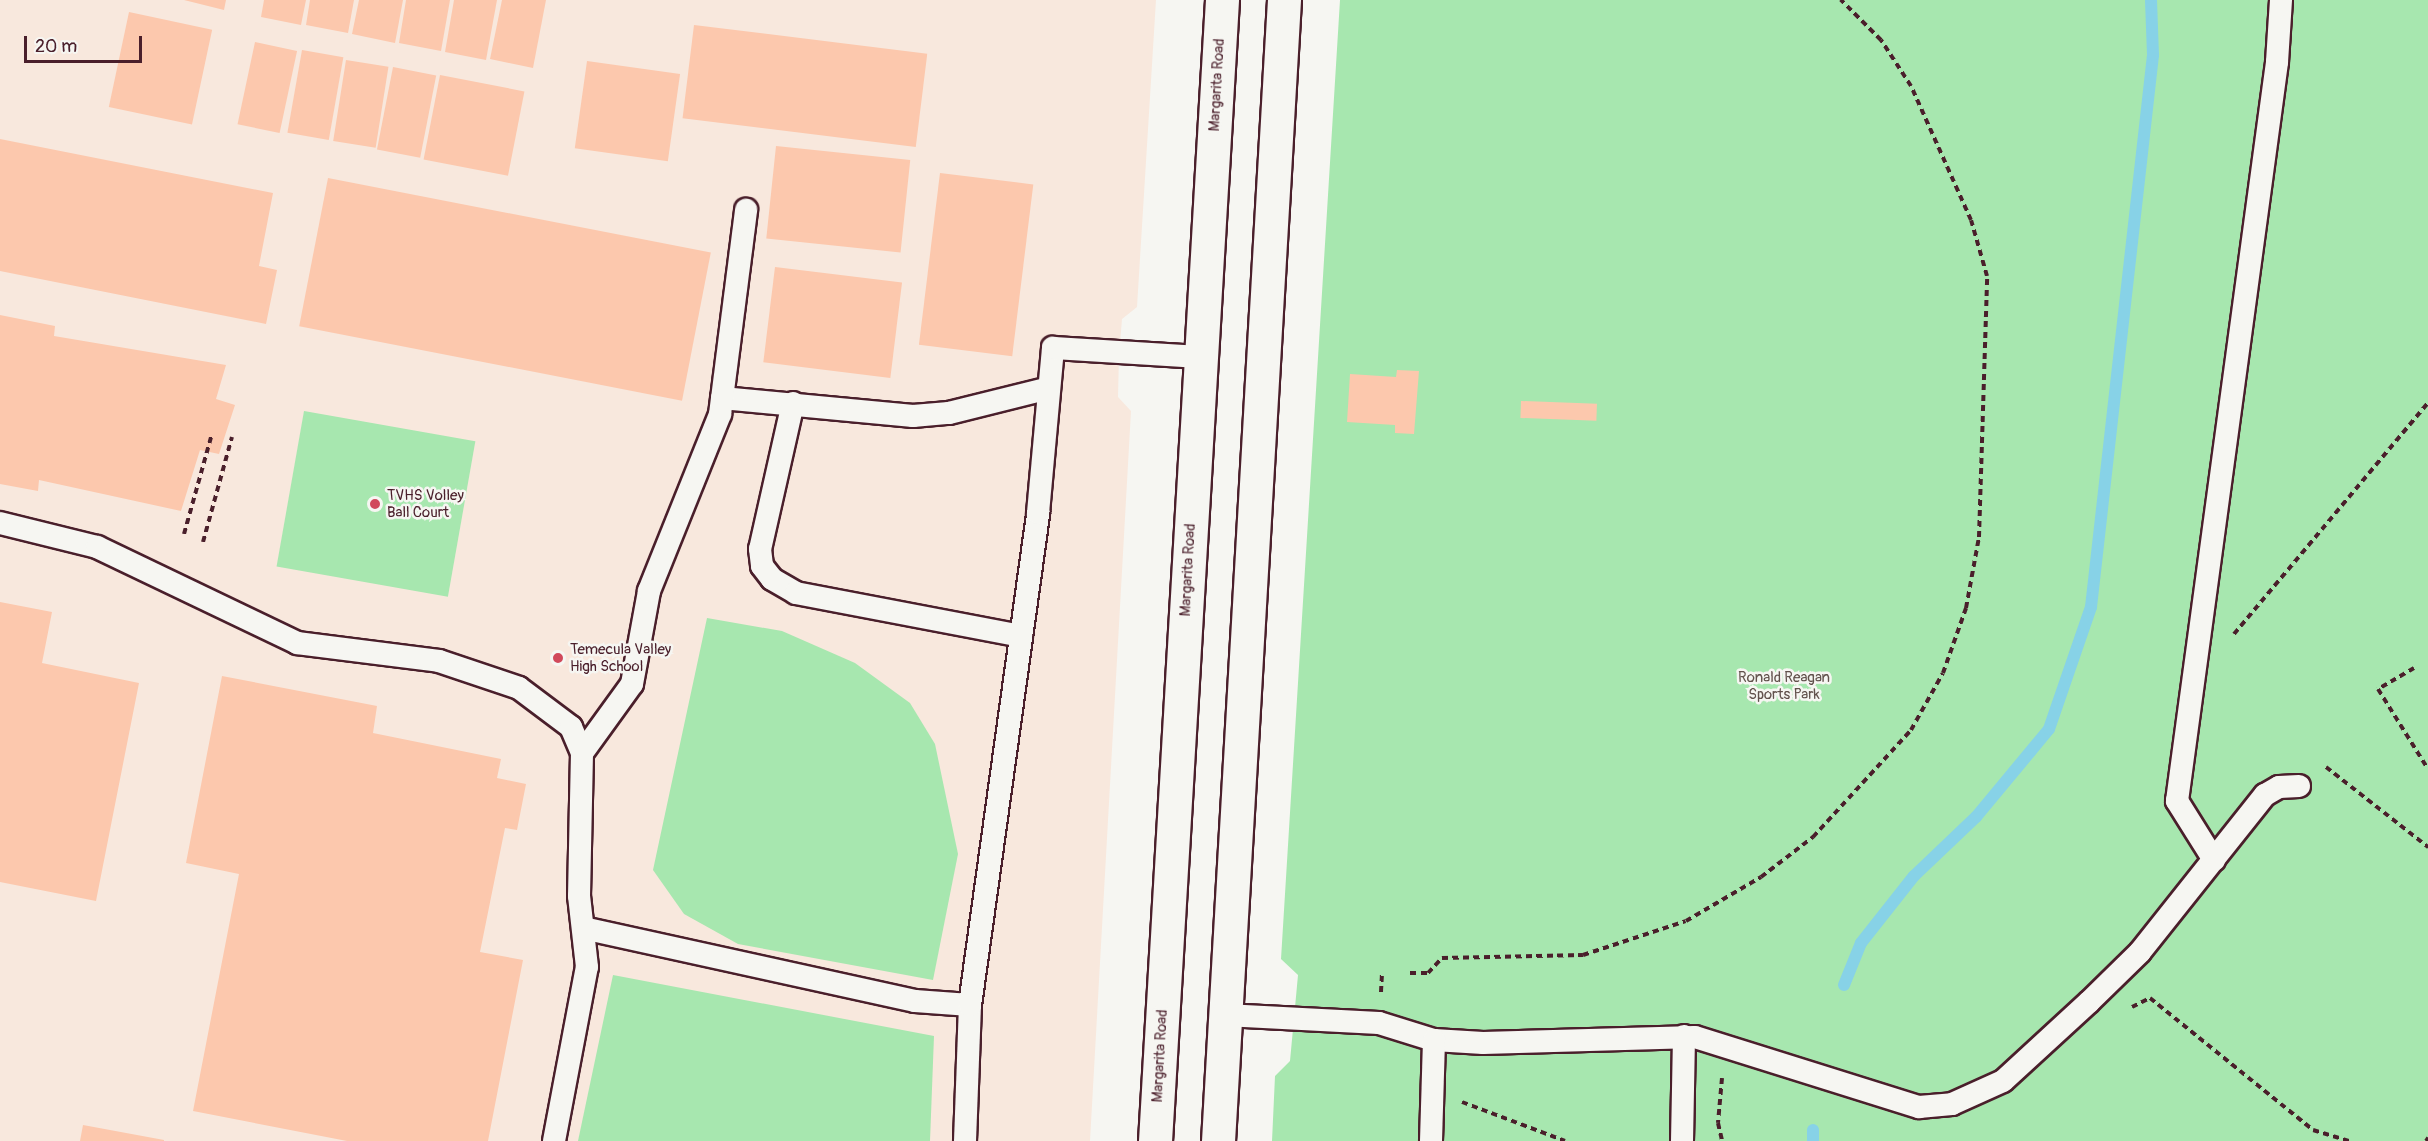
<!DOCTYPE html>
<style>
body{margin:0}
#map{position:relative;width:2428px;height:1141px;overflow:hidden;background:#f6f6f2;font-family:Pangolin,sans-serif}
div>[style]{position:absolute}
[style*='--x']{left:calc(var(--x)*1px);top:calc(var(--y)*1px);width:calc(var(--w)*1px);rotate:calc(var(--a)*1deg)}
.built>*{inset:0;background:#f8e8dd}
.green>*{inset:0;background:#a7e7af;transform-origin:0 0}
.stream>*{height:12px;margin:-6px;padding:0 6px;transform-origin:6px;border-radius:6px;background:#87d2e7}
.building>*{inset:0;background:#fcc8ad;transform-origin:0 0}
.path>*{height:4px;margin-top:-2px;transform-origin:0;background:repeating-linear-gradient(90deg,#4a1f2b 0 6px,transparent 0 10.5px)}
.roads{filter:drop-shadow(2px 0 #4a1f2b) drop-shadow(-2px 0 #4a1f2b) drop-shadow(0 2px #4a1f2b) drop-shadow(0 -2px #4a1f2b)}
.service>*{height:22px;margin:-11px;padding:0 11px;transform-origin:11px;border-radius:11px;background:#f6f6f2}
.secondary>*{height:33px;margin:-16.5px;padding:0 16.5px;transform-origin:16.5px;border-radius:16.5px;background:#f6f6f2}
.dots>*{width:16px;height:16px;translate:-50% -50%;box-sizing:border-box;border:3px solid #f6f6f2;border-radius:50%}
span{translate:-50% -50%;white-space:nowrap;text-align:center;line-height:1.15;-webkit-text-stroke:5px #f6f6f2;paint-order:stroke}
.street-label{font-size:15px;color:#4a1f2b}
.poi-label{font-size:15px;color:#4a1f2b}
.left{translate:0 -50%;text-align:left}
.park-label{font-size:15px;color:#61514c}
.scale{position:absolute;left:24px;top:36px;width:118px;height:27px;box-sizing:border-box;border:3px solid #4a1f2b;border-top:0;padding-left:8px;font-size:18px;line-height:21px;white-space:nowrap;color:#4a1f2b;-webkit-text-stroke:4px #f6f6f2;paint-order:stroke}
</style>
<div id="map">
<div class="built">
<i style="clip-path:polygon(0 0,1156px 0,1137px 307px,1122px 319px,1119px 356px,1118px 397px,1131px 411px,1090px 1141px,0 1141px)"></i>
</div>
<div class="green">
<i style="clip-path:polygon(1340px 0,2428px 0,2428px 1141px,1272px 1141px,1275px 1076px,1290px 1061px,1298px 975px,1281px 959px)"></i>
<i style="left:304px;top:411px;width:174px;height:158px;rotate:10deg"></i>
<i style="clip-path:polygon(707px 618px,782px 631px,855px 663px,910px 703px,935px 744px,958px 854px,933px 980px,738px 944px,684px 914px,653px 870px)"></i>
<i style="clip-path:polygon(613px 975px,934px 1036px,930px 1141px,578px 1141px)"></i>
</div>
<div class="stream">
<i style="--x:1844;--y:985;--w:45;--a:-68"></i>
<i style="--x:1861;--y:943;--w:85;--a:-51.7"></i>
<i style="--x:1914;--y:876;--w:86;--a:-43.6"></i>
<i style="--x:1976;--y:817;--w:114;--a:-50.3"></i>
<i style="--x:2049;--y:729;--w:129;--a:-71"></i>
<i style="--x:2091;--y:607;--w:555;--a:-83.59"></i>
<i style="--x:2153;--y:55;--w:55;--a:-92.1"></i>
<i style="--x:1813;--y:1130;--w:11;--a:90"></i>
</div>
<div class="building">
<i style="clip-path:polygon(184px 0,226px 0,224px 10px)"></i>
<i style="clip-path:polygon(264px 0,306px 0,301px 25px,261px 17px)"></i>
<i style="clip-path:polygon(310px 0,354px 0,348px 33px,306px 25px)"></i>
<i style="clip-path:polygon(359px 0,403px 0,395px 43px,352px 34px)"></i>
<i style="clip-path:polygon(406px 0,450px 0,441px 51px,399px 43px)"></i>
<i style="clip-path:polygon(454px 0,497px 0,486px 60px,445px 52px)"></i>
<i style="clip-path:polygon(502px 0,546px 0,533px 68px,490px 59px)"></i>
<i style="left:129px;top:12px;width:85px;height:97px;rotate:12deg"></i>
<i style="left:694px;top:25px;width:235px;height:94px;rotate:7deg"></i>
<i style="left:255px;top:42px;width:43px;height:84px;rotate:12deg"></i>
<i style="left:302px;top:50px;width:42px;height:84px;rotate:10deg"></i>
<i style="left:346px;top:60px;width:43px;height:82px;rotate:9deg"></i>
<i style="left:587px;top:61px;width:94px;height:88px;rotate:8deg"></i>
<i style="left:393px;top:67px;width:44px;height:84px;rotate:11deg"></i>
<i style="left:440px;top:75px;width:86px;height:86px;rotate:11deg"></i>
<i style="clip-path:polygon(0 139px,273px 193px,259px 266px,277px 270px,266px 324px,0 271px)"></i>
<i style="left:776px;top:146px;width:135px;height:93px;rotate:6deg"></i>
<i style="left:940px;top:173px;width:94px;height:173px;rotate:7deg"></i>
<i style="left:328px;top:178px;width:390px;height:151px;rotate:11deg"></i>
<i style="left:775px;top:267px;width:128px;height:96px;rotate:7deg"></i>
<i style="clip-path:polygon(0 315px,55px 326px,54px 336px,226px 365px,216px 399px,235px 405px,219px 454px,200px 450px,181px 511px,39px 480px,38px 491px,0 484px)"></i>
<i style="clip-path:polygon(1397px 370px,1419px 371px,1414px 434px,1395px 433px,1395px 425px,1347px 422px,1350px 374px,1396px 377px)"></i>
<i style="left:1521px;top:401px;width:76px;height:17px;rotate:2deg"></i>
<i style="clip-path:polygon(0 602px,52px 612px,42px 663px,139px 683px,96px 901px,0 882px)"></i>
<i style="clip-path:polygon(222px 676px,377px 706px,373px 733px,501px 759px,497px 778px,526px 784px,517px 830px,505px 828px,480px 952px,523px 960px,488px 1141px,347px 1141px,193px 1111px,239px 874px,186px 863px)"></i>
<i style="clip-path:polygon(83px 1125px,164px 1140px,164px 1141px,80px 1141px)"></i>
</div>
<div class="path">
<i style="--x:184;--y:534;--w:104;--a:-74.4"></i>
<i style="--x:203;--y:542;--w:109;--a:-74.6"></i>
<i style="--x:2234;--y:634;--w:302;--a:-50"></i>
<i style="--x:2414;--y:668;--w:42;--a:149.7"></i>
<i style="--x:2378;--y:689;--w:94;--a:58"></i>
<i style="--x:2326;--y:767;--w:130;--a:38.1"></i>
<i style="--x:1410;--y:973;--w:18;--a:0"></i>
<i style="--x:1428;--y:973;--w:21;--a:-47"></i>
<i style="--x:1442;--y:958;--w:141;--a:-1.2"></i>
<i style="--x:1583;--y:955;--w:108;--a:-18.3"></i>
<i style="--x:1686;--y:921;--w:87;--a:-30.4"></i>
<i style="--x:1761;--y:877;--w:66;--a:-37.6"></i>
<i style="--x:1813;--y:837;--w:145;--a:-47.5"></i>
<i style="--x:1911;--y:730;--w:65;--a:-60.7"></i>
<i style="--x:1943;--y:673;--w:69;--a:-70.5"></i>
<i style="--x:1966;--y:608;--w:72;--a:-79.6"></i>
<i style="--x:1979;--y:537;--w:261;--a:-88.2"></i>
<i style="--x:1987;--y:276;--w:58;--a:-105.9"></i>
<i style="--x:1971;--y:220;--w:147;--a:-114.1"></i>
<i style="--x:1911;--y:86;--w:55;--a:-123.1"></i>
<i style="--x:1881;--y:40;--w:57;--a:-135"></i>
<i style="--x:1381;--y:992;--w:21;--a:-87"></i>
<i style="--x:2132;--y:1007;--w:20;--a:-27"></i>
<i style="--x:2150;--y:998;--w:210;--a:39"></i>
<i style="--x:2313;--y:1130;--w:39;--a:17"></i>
<i style="--x:1722;--y:1078;--w:45;--a:95.1"></i>
<i style="--x:1718;--y:1123;--w:18;--a:77"></i>
<i style="--x:1462;--y:1102;--w:110;--a:20.7"></i>
<i style="--x:2426;--y:1141;--w:4;--a:-56"></i>
</div>
<div class="roads">
<div class="service">
<i style="--x:722;--y:398;--w:192;--a:5.4"></i>
<i style="--x:913;--y:416;--w:36;--a:-5"></i>
<i style="--x:949;--y:413;--w:103;--a:-14"></i>
<i style="--x:793;--y:403;--w:150;--a:102.7"></i>
<i style="--x:760;--y:549;--w:17;--a:83"></i>
<i style="--x:762;--y:566;--w:16;--a:52"></i>
<i style="--x:772;--y:579;--w:28;--a:30"></i>
<i style="--x:796;--y:593;--w:229;--a:10.8"></i>
<i style="--x:0;--y:523;--w:100;--a:13.9"></i>
<i style="--x:97;--y:547;--w:222;--a:25.6"></i>
<i style="--x:297;--y:643;--w:143;--a:7.2"></i>
<i style="--x:439;--y:661;--w:84;--a:18.6"></i>
<i style="--x:519;--y:688;--w:65;--a:36.9"></i>
<i style="--x:571;--y:727;--w:28;--a:67"></i>
<i style="--x:2214;--y:860;--w:70;--a:-122.1"></i>
<i style="--x:2177;--y:801;--w:746;--a:-82.29"></i>
<i style="--x:2277;--y:62;--w:62;--a:-86.3"></i>
<i style="--x:583;--y:928;--w:340;--a:12.4"></i>
<i style="--x:915;--y:1001;--w:55;--a:4.2"></i>
<i style="--x:1225;--y:1015;--w:154;--a:3"></i>
<i style="--x:1379;--y:1023;--w:58;--a:17.2"></i>
<i style="--x:1434;--y:1040;--w:49;--a:3.5"></i>
<i style="--x:1483;--y:1043;--w:212;--a:-1.6"></i>
<i style="--x:1695;--y:1037;--w:235;--a:17.4"></i>
<i style="--x:1919;--y:1107;--w:33;--a:-5"></i>
<i style="--x:1952;--y:1104;--w:56;--a:-24.3"></i>
<i style="--x:2003;--y:1081;--w:117;--a:-42.6"></i>
<i style="--x:2089;--y:1002;--w:71;--a:-44.4"></i>
<i style="--x:2140;--y:952;--w:201;--a:-51.5"></i>
<i style="--x:2265;--y:795;--w:16;--a:-30"></i>
<i style="--x:2279;--y:787;--w:20;--a:-3"></i>
<i style="--x:554;--y:1141;--w:177;--a:-79.3"></i>
<i style="--x:587;--y:967;--w:71;--a:-96.4"></i>
<i style="--x:579;--y:896;--w:143;--a:-88.8"></i>
<i style="--x:582;--y:753;--w:85;--a:-54.1"></i>
<i style="--x:632;--y:684;--w:95;--a:-79.6"></i>
<i style="--x:649;--y:591;--w:191;--a:-68.1"></i>
<i style="--x:720;--y:414;--w:206;--a:-82.7"></i>
<i style="--x:965;--y:1141;--w:136;--a:-87.9"></i>
<i style="--x:970;--y:1005;--w:497;--a:-82.1"></i>
<i style="--x:1038;--y:513;--w:166;--a:-84.8"></i>
<i style="--x:1053;--y:348;--w:148;--a:3.5"></i>
<i style="--x:1431;--y:1141;--w:101;--a:-88.3"></i>
<i style="--x:1682;--y:1141;--w:105;--a:-88.9"></i>
</div>
<div class="secondary">
<i style="--x:1155;--y:1141;--w:1143;--a:-86.64"></i>
<i style="--x:1218;--y:1141;--w:1143;--a:-86.69"></i>
</div>
</div>
<div class="dots">
<i style="left:375px;top:504px;background:#d1495b"></i>
<i style="left:558px;top:658px;background:#d1495b"></i>
</div>
<div class="street-label">
<span style="left:1217px;top:85px;rotate:-87deg">Margarita Road</span>
<span style="left:1188px;top:570px;rotate:-87deg">Margarita Road</span>
<span style="left:1160px;top:1056px;rotate:-87deg">Margarita Road</span>
</div>
<div class="poi-label">
<span class="left" style="left:387px;top:504px">TVHS Volley<br>Ball Court</span>
<span class="left" style="left:570px;top:658px">Temecula Valley<br>High School</span>
</div>
<div class="park-label">
<span style="left:1784px;top:686px">Ronald Reagan<br>Sports Park</span>
</div>
<div class="scale">20 m</div>
</div>
